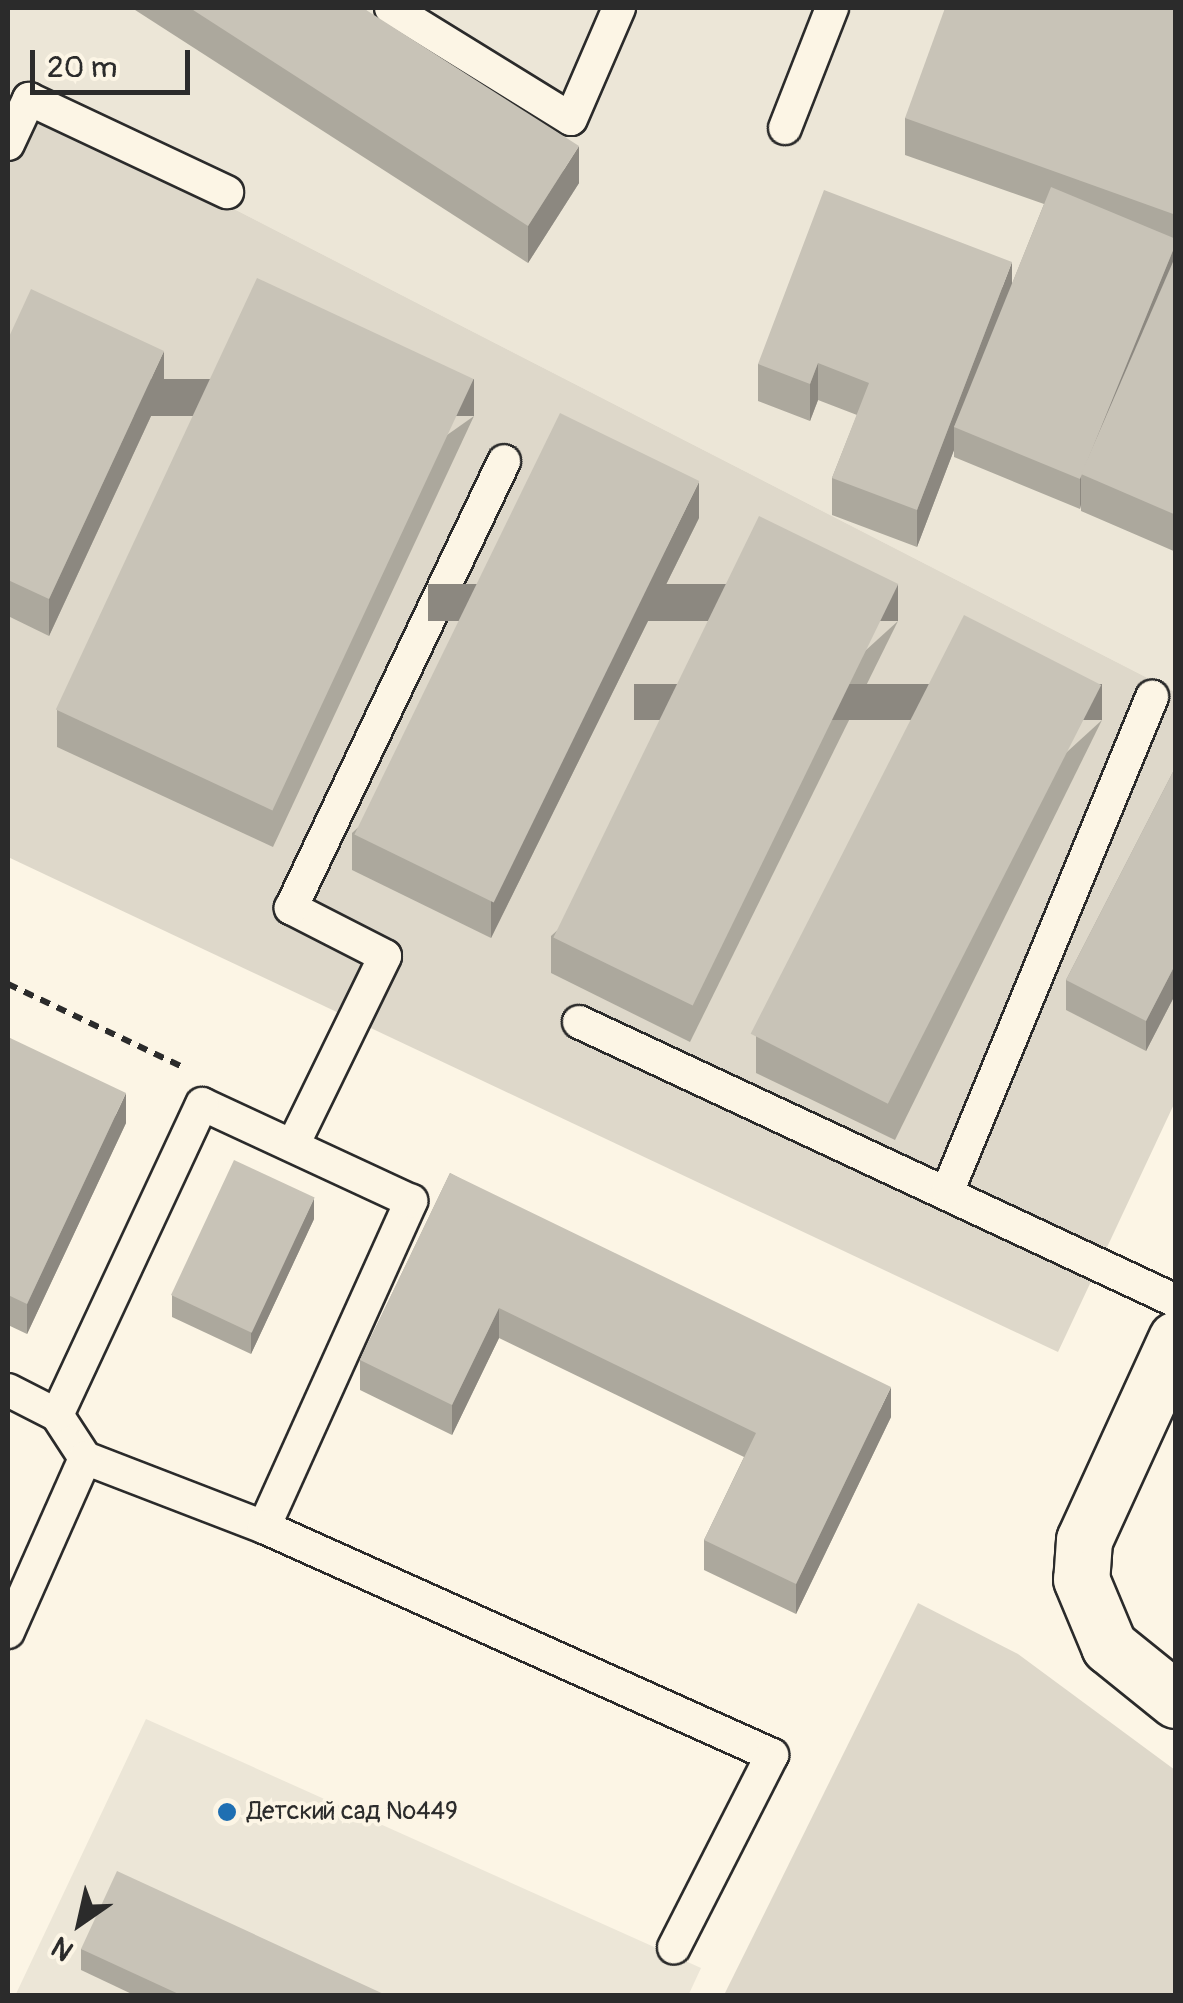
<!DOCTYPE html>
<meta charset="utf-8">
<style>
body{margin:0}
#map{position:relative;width:1183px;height:2003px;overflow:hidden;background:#fcf5e5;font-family:Pangolin,sans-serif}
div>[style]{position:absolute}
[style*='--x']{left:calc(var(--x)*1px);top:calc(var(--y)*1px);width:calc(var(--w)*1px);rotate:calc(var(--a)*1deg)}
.built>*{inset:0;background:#ece6d7}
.green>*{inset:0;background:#ded8ca}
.path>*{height:6px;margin-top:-3px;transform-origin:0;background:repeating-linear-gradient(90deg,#2b2b2b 0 10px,transparent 0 18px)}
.roads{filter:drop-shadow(2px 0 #2b2b2b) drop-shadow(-2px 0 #2b2b2b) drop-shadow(0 2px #2b2b2b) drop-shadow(0 -2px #2b2b2b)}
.service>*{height:32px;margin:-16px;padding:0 16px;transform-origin:16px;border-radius:16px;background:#fcf5e5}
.minor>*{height:55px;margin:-27.5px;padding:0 27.5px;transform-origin:27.5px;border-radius:27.5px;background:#fcf5e5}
.wall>*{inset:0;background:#aca89d}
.shaded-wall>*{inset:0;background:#8c8880;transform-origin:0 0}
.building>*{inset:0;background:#c8c3b7;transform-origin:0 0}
.dots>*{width:28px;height:28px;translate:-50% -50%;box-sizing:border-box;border:5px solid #fcf5e5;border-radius:50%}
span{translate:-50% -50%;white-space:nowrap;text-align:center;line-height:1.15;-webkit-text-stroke:8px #fcf5e5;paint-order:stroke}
.poi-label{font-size:25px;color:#2b2b2b}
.left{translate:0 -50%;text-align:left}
.frame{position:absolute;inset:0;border:10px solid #2b2b2b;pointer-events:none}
.north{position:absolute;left:30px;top:1873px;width:100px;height:100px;-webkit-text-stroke:8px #fcf5e5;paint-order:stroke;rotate:214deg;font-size:28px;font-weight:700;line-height:40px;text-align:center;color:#2b2b2b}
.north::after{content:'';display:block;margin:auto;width:35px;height:45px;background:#2b2b2b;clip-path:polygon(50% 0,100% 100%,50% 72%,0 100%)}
.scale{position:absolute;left:30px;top:50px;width:160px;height:45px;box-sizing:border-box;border:5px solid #2b2b2b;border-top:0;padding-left:12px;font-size:30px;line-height:35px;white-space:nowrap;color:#2b2b2b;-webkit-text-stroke:8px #fcf5e5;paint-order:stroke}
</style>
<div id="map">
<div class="built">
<i style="clip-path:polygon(8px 8px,1175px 8px,1175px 692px,8px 93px)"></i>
<i style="clip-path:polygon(146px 1719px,701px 1968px,688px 1996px,15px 1996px)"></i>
</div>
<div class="green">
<i style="clip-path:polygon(8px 93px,1175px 692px,1175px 1102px,1058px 1352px,8px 857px)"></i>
<i style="clip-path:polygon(918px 1603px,1018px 1654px,1175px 1770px,1175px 1995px,724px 1995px)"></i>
</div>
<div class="path">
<i style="--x:8;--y:984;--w:194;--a:25.4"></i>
</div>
<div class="roads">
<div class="service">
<i style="--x:391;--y:8;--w:211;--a:31.7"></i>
<i style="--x:571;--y:119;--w:121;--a:-66.6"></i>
<i style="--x:785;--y:128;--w:129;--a:-68.6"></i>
<i style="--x:8;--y:144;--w:50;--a:-65"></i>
<i style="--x:29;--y:99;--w:219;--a:25.2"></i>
<i style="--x:579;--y:1022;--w:659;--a:25.05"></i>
<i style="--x:293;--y:1145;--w:210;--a:-64"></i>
<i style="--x:385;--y:956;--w:106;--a:-152.9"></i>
<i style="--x:291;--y:908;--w:495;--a:-64.5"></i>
<i style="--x:948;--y:1190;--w:534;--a:-67.52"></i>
<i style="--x:8;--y:1390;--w:55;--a:27"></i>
<i style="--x:57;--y:1415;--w:51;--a:56.9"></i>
<i style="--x:85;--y:1458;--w:192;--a:21.1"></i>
<i style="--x:264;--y:1527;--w:358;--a:-65.7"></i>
<i style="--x:411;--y:1201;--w:230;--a:-155.1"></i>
<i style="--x:202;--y:1104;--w:343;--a:115"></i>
<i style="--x:264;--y:1527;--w:557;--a:24.17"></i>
<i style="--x:772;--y:1755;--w:216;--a:117"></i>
<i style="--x:8;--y:1632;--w:190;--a:-66.1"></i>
</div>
<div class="minor">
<i style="--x:1176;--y:1339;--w:221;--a:114.6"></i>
<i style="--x:1084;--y:1540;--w:39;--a:94"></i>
<i style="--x:1081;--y:1579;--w:73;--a:67.3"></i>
<i style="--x:1109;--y:1646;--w:86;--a:38.9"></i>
</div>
</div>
<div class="wall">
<i style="clip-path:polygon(132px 8px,363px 8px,579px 183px,528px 263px)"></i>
<i style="clip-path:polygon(1176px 8px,1176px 552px,1081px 511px,1081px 504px,1080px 509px,954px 457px,954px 450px,917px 547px,832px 515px,832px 478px,857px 415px,818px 400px,810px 421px,758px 401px,758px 364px,1012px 284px,1044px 204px,905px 155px,905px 118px)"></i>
<i style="clip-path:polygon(8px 339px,164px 388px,49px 636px,8px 616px)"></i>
<i style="clip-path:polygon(474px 416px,273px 847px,57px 747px,57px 710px)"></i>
<i style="clip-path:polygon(699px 518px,491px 938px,352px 870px,352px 833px)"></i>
<i style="clip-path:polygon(898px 621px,690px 1042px,551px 973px,551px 936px)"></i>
<i style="clip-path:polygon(1102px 720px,895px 1140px,756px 1073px,756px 1036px)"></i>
<i style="clip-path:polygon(1176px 766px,1176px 993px,1146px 1051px,1066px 1010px,1066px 980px)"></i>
<i style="clip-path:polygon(8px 1037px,126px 1123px,27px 1334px,8px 1325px)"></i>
<i style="clip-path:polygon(450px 1173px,891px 1417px,796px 1614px,704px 1570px,704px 1540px,744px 1457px,499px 1338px,452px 1435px,360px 1390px,360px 1360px)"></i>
<i style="clip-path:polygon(314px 1219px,251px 1354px,172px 1317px,172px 1295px)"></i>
<i style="clip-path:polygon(81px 1949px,388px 1996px,136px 1996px,81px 1970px)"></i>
</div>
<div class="shaded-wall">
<i style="clip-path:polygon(579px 146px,579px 183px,528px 263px,528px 226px)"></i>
<i style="clip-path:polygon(1176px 243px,1176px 273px,1081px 474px)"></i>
<i style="clip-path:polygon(1012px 262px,1012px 298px,954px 427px,954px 450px,917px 547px,917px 510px)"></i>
<i style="clip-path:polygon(164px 351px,164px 388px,49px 636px,49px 599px)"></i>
<i style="clip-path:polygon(818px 363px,818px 400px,810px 421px,810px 384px)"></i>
<i style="left:474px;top:379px;width:37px;height:476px;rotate:90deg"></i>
<i style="clip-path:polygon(1081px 474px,1081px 504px,1080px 509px,1080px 479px)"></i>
<i style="clip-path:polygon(699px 482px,699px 518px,491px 938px,491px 901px)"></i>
<i style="left:898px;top:584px;width:37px;height:470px;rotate:90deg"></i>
<i style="left:1102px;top:684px;width:36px;height:468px;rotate:90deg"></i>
<i style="clip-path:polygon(1176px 963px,1176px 993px,1146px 1051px,1146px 1021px)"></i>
<i style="clip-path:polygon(126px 1093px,126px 1123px,27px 1334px,27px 1304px)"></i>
<i style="clip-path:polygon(314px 1198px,314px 1219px,251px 1354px,251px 1332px)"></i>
<i style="clip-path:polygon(499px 1308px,499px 1338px,452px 1435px,452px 1405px)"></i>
<i style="clip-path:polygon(891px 1387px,891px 1417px,796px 1614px,796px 1584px)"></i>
</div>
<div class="building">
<i style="clip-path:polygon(190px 8px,363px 8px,579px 146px,528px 226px)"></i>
<i style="clip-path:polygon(945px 8px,1176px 8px,1176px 215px,905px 118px)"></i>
<i style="clip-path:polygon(1051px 187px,1176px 239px,1176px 243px,1080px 479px,954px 427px)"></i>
<i style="clip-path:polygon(824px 190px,1012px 262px,917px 510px,832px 478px,869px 383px,818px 363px,810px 384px,758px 364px)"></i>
<i style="clip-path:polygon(1176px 255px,1176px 515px,1081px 474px)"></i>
<i style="left:257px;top:278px;width:239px;height:476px;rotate:25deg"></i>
<i style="clip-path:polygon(31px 289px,164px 351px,49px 599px,8px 580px,8px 339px)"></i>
<i style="left:560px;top:413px;width:155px;height:469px;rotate:26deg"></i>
<i style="left:759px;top:516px;width:155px;height:469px;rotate:26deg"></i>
<i style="left:964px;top:615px;width:154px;height:470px;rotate:27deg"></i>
<i style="clip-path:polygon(1176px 766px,1176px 963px,1146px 1021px,1066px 980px)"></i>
<i style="clip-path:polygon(8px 1037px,126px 1093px,27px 1304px,8px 1295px)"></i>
<i style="left:234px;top:1160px;width:89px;height:149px;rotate:25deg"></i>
<i style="clip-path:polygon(450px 1173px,891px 1387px,796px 1584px,704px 1540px,756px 1433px,499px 1308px,452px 1405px,360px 1360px)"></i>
<i style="clip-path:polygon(117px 1871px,388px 1996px,183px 1996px,81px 1949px)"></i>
</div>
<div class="dots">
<i style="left:227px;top:1812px;background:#1f6fb2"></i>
</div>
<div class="poi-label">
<span class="left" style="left:247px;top:1812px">Детский сад №449</span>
</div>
<div class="frame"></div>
<div class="north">N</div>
<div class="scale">20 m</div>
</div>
